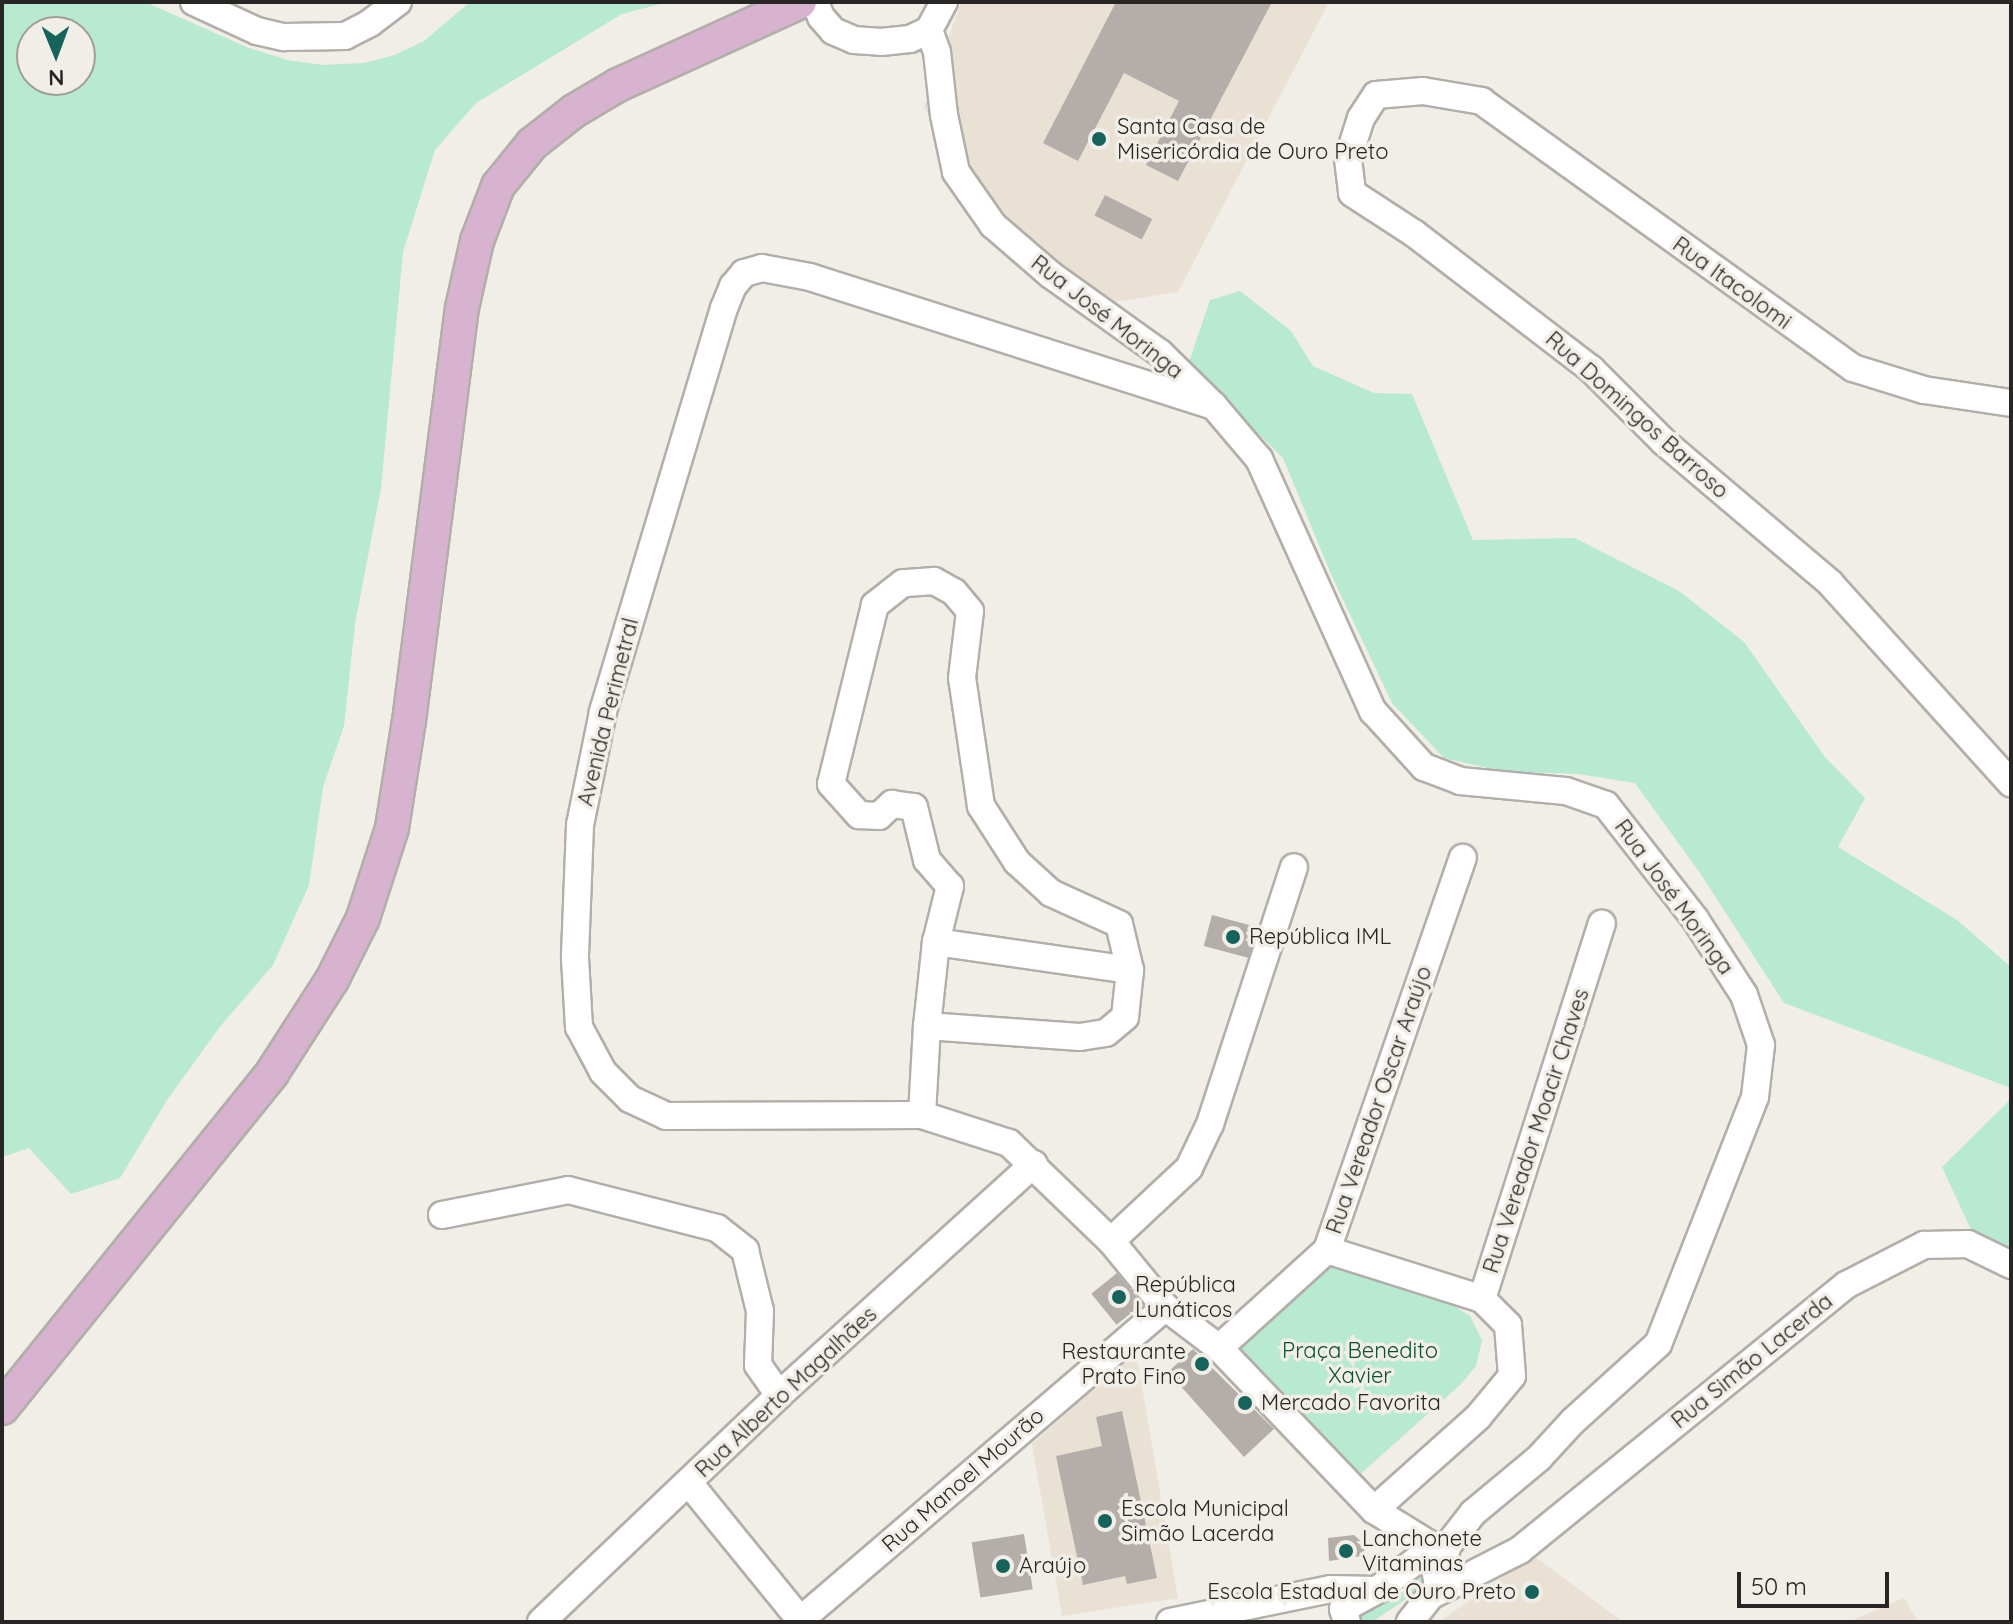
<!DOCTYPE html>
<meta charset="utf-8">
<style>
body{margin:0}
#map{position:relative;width:2013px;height:1624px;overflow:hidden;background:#f1ede7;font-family:Quicksand,sans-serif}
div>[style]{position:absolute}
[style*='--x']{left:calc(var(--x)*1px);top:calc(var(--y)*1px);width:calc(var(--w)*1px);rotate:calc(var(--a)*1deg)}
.built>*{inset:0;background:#eae1d5}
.green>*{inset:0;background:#b8e9d1}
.building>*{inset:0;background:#b3aeaa;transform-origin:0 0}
.roads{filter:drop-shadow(2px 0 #b2aea9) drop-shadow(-2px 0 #b2aea9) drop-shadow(0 2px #b2aea9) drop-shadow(0 -2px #b2aea9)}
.minor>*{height:26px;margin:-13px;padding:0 13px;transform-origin:13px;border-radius:13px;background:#fff}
.major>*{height:32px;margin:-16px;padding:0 16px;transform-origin:16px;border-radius:16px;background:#d7b3cf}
.dots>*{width:22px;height:22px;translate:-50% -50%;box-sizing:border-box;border:4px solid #f1ede7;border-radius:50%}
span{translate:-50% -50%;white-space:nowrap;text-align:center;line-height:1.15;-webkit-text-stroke:7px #f1ede7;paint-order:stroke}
.poi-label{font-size:22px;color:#282624}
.left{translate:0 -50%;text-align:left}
.right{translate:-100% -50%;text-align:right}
.street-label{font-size:22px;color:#282624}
.park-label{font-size:22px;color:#0c4e37}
.frame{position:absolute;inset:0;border:4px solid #282624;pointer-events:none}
.north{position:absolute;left:16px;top:16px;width:80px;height:80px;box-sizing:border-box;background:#f1ede7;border:2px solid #a19d99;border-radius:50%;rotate:179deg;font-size:22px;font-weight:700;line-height:32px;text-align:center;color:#282624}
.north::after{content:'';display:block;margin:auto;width:28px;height:36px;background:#16635c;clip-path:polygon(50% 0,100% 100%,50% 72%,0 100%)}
.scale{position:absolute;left:1737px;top:1572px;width:152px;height:36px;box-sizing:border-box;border:4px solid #282624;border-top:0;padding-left:10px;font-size:24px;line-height:28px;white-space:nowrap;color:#282624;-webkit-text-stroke:6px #f1ede7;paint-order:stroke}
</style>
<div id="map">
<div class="built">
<i style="clip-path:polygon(961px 2px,1329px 2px,1178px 292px,1109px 303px,966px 191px,924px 107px)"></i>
<i style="clip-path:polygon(1136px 1352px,1178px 1598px,1062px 1616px,1032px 1444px)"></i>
<i style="clip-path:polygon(1535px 1557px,1623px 1622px,1439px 1622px,1524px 1562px)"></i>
<i style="clip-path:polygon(1904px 1598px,1918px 1622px,1848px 1622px)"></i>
</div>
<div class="green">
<i style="clip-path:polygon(evenodd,2px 2px,145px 2px,249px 48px,287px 60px,323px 65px,364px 63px,395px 55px,424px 41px,470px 2px,668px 2px,622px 14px,476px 103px,435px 150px,403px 252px,381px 488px,355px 624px,344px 726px,323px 787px,309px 885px,273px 965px,219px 1028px,167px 1100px,120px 1178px,71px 1194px,29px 1148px,2px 1157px,2px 2px,32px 32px,80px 32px,80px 80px,32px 80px,32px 32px)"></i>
<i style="clip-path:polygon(1240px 291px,1291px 331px,1313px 366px,1374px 393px,1412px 394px,1473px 540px,1575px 538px,1679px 591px,1744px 642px,1825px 757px,1865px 798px,1838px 847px,1957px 920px,2011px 967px,2011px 1088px,1784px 1003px,1702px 876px,1635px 783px,1578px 774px,1501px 771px,1444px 758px,1392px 703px,1331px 574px,1283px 458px,1188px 365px,1210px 300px)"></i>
<i style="clip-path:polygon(2011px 1099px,2011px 1264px,1974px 1236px,1942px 1167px)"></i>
<i style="clip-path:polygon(1329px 1264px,1451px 1304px,1470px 1316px,1482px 1340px,1476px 1366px,1461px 1384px,1356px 1478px,1241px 1353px,1239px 1347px)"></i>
<i style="clip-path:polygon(1418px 1561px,1430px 1583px,1372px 1622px,1354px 1622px,1351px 1609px)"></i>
</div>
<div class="building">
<i style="clip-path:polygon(1116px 2px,1272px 2px,1178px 181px,1146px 165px,1179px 101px,1124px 73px,1078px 161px,1043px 143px)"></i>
<i style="left:1105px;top:195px;width:53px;height:23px;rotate:27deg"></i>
<i style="left:1212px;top:915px;width:48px;height:32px;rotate:15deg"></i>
<i style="left:1117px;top:1273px;width:40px;height:33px;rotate:51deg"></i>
<i style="clip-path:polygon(1193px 1349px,1274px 1429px,1244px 1457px,1168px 1372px)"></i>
<i style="clip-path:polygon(1122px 1411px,1157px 1578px,1127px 1584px,1125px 1576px,1083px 1585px,1056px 1456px,1102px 1446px,1096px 1417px)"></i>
<i style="left:1024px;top:1534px;width:56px;height:53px;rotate:81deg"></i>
<i style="clip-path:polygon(1354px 1535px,1366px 1546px,1362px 1556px,1329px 1561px,1328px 1538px)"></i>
</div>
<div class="roads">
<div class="minor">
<i style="--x:194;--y:2;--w:69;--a:24.7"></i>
<i style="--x:257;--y:31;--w:28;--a:13"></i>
<i style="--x:284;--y:37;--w:61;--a:-0.9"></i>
<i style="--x:345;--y:36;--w:28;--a:-27"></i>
<i style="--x:370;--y:23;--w:35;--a:-37"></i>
<i style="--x:815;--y:2;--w:16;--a:68"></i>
<i style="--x:821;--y:17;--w:18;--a:49"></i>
<i style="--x:833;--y:31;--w:23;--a:23"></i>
<i style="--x:854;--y:40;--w:27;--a:4"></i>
<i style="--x:881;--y:42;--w:29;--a:-6"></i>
<i style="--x:910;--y:39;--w:21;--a:-25"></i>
<i style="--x:929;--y:30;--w:32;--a:-62"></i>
<i style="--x:929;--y:30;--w:23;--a:70"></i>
<i style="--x:937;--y:52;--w:63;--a:83.7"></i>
<i style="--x:944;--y:115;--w:58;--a:78.1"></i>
<i style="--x:956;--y:172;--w:65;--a:55.1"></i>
<i style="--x:993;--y:225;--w:77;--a:40.8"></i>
<i style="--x:1051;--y:275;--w:134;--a:35.6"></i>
<i style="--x:1160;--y:353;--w:76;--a:44.5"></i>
<i style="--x:1214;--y:406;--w:70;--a:49.7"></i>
<i style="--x:1259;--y:459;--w:277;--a:65.7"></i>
<i style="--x:1373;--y:711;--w:76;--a:47.7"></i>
<i style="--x:1424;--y:767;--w:39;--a:21"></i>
<i style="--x:1460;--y:781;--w:106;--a:5.4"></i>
<i style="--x:1566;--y:791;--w:42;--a:19.3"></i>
<i style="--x:1606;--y:805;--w:145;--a:52"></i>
<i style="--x:1695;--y:919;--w:90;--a:57.2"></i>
<i style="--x:1744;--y:995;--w:53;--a:71.2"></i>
<i style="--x:1761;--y:1045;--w:52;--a:96.6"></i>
<i style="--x:1755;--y:1097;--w:265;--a:111.4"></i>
<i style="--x:1658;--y:1344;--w:115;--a:137.8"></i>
<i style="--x:1573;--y:1421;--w:50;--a:132.6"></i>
<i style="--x:1539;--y:1458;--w:86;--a:140.2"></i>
<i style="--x:1473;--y:1513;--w:63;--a:128"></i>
<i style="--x:1434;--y:1563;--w:23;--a:80"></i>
<i style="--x:1438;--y:1586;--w:46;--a:127.9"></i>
<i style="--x:2011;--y:403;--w:88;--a:-171.5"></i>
<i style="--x:1924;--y:390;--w:74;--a:-162.8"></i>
<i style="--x:1853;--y:368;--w:457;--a:-144.3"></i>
<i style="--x:1482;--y:101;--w:60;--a:-170.4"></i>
<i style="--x:1423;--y:91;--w:47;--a:175.1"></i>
<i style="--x:1376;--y:95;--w:27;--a:123"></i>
<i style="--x:1361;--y:118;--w:43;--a:107.6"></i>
<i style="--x:1348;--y:159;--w:34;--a:83"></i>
<i style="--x:1352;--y:193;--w:75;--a:33.1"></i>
<i style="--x:1415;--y:234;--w:222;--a:37.5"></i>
<i style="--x:1591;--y:369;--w:103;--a:45"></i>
<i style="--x:1664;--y:442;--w:218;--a:40.3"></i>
<i style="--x:1830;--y:583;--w:270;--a:47.9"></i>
<i style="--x:1214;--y:406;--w:424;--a:-162.3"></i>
<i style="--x:810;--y:277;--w:49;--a:-169.4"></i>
<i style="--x:762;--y:268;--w:19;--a:164"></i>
<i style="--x:744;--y:273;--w:17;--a:130"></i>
<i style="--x:733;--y:286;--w:24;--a:112"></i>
<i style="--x:724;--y:308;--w:422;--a:106.7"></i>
<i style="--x:603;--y:712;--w:115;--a:101.5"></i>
<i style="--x:580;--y:825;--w:133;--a:92.2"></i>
<i style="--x:575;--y:958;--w:69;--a:86.7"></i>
<i style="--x:579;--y:1027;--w:51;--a:61.9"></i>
<i style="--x:603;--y:1072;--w:38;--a:45"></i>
<i style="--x:630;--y:1099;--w:40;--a:25"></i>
<i style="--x:666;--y:1116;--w:256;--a:-0.2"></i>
<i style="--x:922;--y:1115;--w:91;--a:17.8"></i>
<i style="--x:1009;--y:1143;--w:141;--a:43.9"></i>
<i style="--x:1111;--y:1241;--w:85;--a:50.7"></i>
<i style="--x:1165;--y:1307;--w:68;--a:37.2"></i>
<i style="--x:1219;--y:1348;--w:224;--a:46.3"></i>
<i style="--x:1374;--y:1510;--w:70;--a:31.7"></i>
<i style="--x:936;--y:942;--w:196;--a:8.2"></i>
<i style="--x:922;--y:1115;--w:89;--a:-86.8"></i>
<i style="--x:927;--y:1026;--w:153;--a:4.1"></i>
<i style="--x:1080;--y:1037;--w:26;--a:-9"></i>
<i style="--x:1106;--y:1033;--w:25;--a:-40"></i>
<i style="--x:1125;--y:1017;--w:47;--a:-83.9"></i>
<i style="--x:1130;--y:970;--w:47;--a:-103.4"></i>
<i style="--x:1119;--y:924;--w:75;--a:-155.5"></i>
<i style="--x:1051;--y:893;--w:46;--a:-137.6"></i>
<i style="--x:1017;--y:862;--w:67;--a:-122.7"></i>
<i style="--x:981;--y:806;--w:129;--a:-98.4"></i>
<i style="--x:962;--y:678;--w:67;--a:-83.2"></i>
<i style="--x:970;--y:611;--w:25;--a:-130"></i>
<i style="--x:954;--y:592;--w:23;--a:-151"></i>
<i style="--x:934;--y:581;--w:31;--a:176"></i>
<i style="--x:903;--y:583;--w:36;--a:142"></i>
<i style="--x:875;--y:605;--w:184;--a:103.8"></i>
<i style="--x:831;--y:784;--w:42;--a:47.9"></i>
<i style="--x:859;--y:815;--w:20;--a:3"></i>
<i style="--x:879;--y:816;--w:18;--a:-43"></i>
<i style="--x:892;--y:804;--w:22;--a:8"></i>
<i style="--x:914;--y:807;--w:55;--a:76.2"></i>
<i style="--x:927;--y:860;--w:35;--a:49"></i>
<i style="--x:950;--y:886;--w:58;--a:104"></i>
<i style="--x:936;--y:942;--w:84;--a:96.1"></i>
<i style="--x:442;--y:1215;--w:128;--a:-11.2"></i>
<i style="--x:568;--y:1190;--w:154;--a:14.3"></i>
<i style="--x:717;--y:1228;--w:36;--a:38"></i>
<i style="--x:745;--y:1250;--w:63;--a:76.2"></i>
<i style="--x:760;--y:1311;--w:54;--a:92.1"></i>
<i style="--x:758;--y:1365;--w:37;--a:55"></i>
<i style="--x:1111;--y:1241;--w:107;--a:-43.1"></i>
<i style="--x:1189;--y:1168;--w:49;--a:-64.5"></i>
<i style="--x:1210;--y:1124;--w:270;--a:-71.9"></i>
<i style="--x:1327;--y:1250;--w:163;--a:17.5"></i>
<i style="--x:1219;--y:1348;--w:146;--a:-42.2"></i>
<i style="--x:1327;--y:1250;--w:415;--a:-70.9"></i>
<i style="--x:689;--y:1483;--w:179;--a:50.9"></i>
<i style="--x:1374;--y:1510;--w:140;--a:-41.8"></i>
<i style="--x:1478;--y:1417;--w:53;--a:-50.3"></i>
<i style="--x:1512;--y:1376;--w:51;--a:-94.5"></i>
<i style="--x:1508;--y:1325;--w:37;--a:-135"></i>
<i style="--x:1482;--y:1299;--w:394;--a:-72.3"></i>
<i style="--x:1434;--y:1594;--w:97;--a:-27.1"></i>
<i style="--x:1520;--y:1550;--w:420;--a:-39.1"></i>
<i style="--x:1846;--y:1285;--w:88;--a:-27.1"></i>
<i style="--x:1924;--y:1245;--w:44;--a:-1.3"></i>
<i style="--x:1968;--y:1244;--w:48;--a:26"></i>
<i style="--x:541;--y:1622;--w:329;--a:-43.6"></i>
<i style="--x:779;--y:1395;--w:344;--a:-42.2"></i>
<i style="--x:798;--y:1622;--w:484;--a:-40.6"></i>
<i style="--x:1170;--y:1622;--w:164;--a:-11.6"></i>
<i style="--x:1331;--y:1589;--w:46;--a:1.2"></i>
<i style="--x:1347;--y:1622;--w:14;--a:-107"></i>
<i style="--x:1343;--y:1609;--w:39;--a:-29"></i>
<i style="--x:1377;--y:1590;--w:71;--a:-37"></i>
<i style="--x:1434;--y:1547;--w:13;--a:18"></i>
</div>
<div class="major">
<i style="--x:2;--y:1408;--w:430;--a:-51.1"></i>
<i style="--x:272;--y:1073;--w:111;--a:-57.2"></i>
<i style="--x:332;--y:980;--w:69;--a:-63.4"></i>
<i style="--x:363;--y:918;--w:95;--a:-72.1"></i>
<i style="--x:392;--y:828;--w:108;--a:-81"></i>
<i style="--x:409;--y:721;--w:416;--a:-82.7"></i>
<i style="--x:462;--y:308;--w:69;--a:-77.4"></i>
<i style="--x:477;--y:241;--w:59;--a:-69.1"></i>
<i style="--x:498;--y:186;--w:54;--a:-51"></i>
<i style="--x:532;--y:144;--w:53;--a:-38.2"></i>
<i style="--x:574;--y:111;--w:51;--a:-30.6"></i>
<i style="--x:618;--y:85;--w:200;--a:-24.5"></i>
</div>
</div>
<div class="dots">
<i style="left:1099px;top:139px;background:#16635c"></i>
<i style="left:1233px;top:937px;background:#16635c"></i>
<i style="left:1119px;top:1297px;background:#16635c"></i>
<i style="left:1202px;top:1364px;background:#16635c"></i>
<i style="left:1245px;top:1403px;background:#16635c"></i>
<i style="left:1105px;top:1521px;background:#16635c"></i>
<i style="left:1346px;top:1551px;background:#16635c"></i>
<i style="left:1003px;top:1566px;background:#16635c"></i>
<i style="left:1532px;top:1592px;background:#16635c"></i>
</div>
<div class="poi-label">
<span class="left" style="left:1117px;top:139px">Santa Casa de<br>Misericórdia de Ouro Preto</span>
<span class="left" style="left:1249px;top:937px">República IML</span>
<span class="left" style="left:1135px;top:1297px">República<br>Lunáticos</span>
<span class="right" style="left:1186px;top:1364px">Restaurante<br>Prato Fino</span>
<span class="left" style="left:1261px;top:1403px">Mercado Favorita</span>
<span class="left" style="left:1121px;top:1521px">Escola Municipal<br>Simão Lacerda</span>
<span class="left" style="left:1362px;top:1551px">Lanchonete<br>Vitaminas</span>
<span class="left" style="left:1019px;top:1566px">Araújo</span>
<span class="right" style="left:1516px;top:1592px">Escola Estadual de Ouro Preto</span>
</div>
<div class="street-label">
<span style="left:1732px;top:283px;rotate:36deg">Rua Itacolomi</span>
<span style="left:1107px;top:317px;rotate:38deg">Rua José Moringa</span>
<span style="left:1637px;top:415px;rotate:42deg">Rua Domingos Barroso</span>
<span style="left:608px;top:712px;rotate:-76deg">Avenida Perimetral</span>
<span style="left:1674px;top:897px;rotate:54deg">Rua José Moringa</span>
<span style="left:1379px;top:1100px;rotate:-71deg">Rua Vereador Oscar Araújo</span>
<span style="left:1536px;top:1131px;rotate:-72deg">Rua Vereador Moacir Chaves</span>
<span style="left:1752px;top:1361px;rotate:-39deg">Rua Simão Lacerda</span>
<span style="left:786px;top:1392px;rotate:-43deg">Rua Alberto Magalhães</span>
<span style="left:963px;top:1480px;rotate:-41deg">Rua Manoel Mourão</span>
</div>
<div class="park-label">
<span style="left:1360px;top:1363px">Praça Benedito<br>Xavier</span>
</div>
<div class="frame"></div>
<div class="north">N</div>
<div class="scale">50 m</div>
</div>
